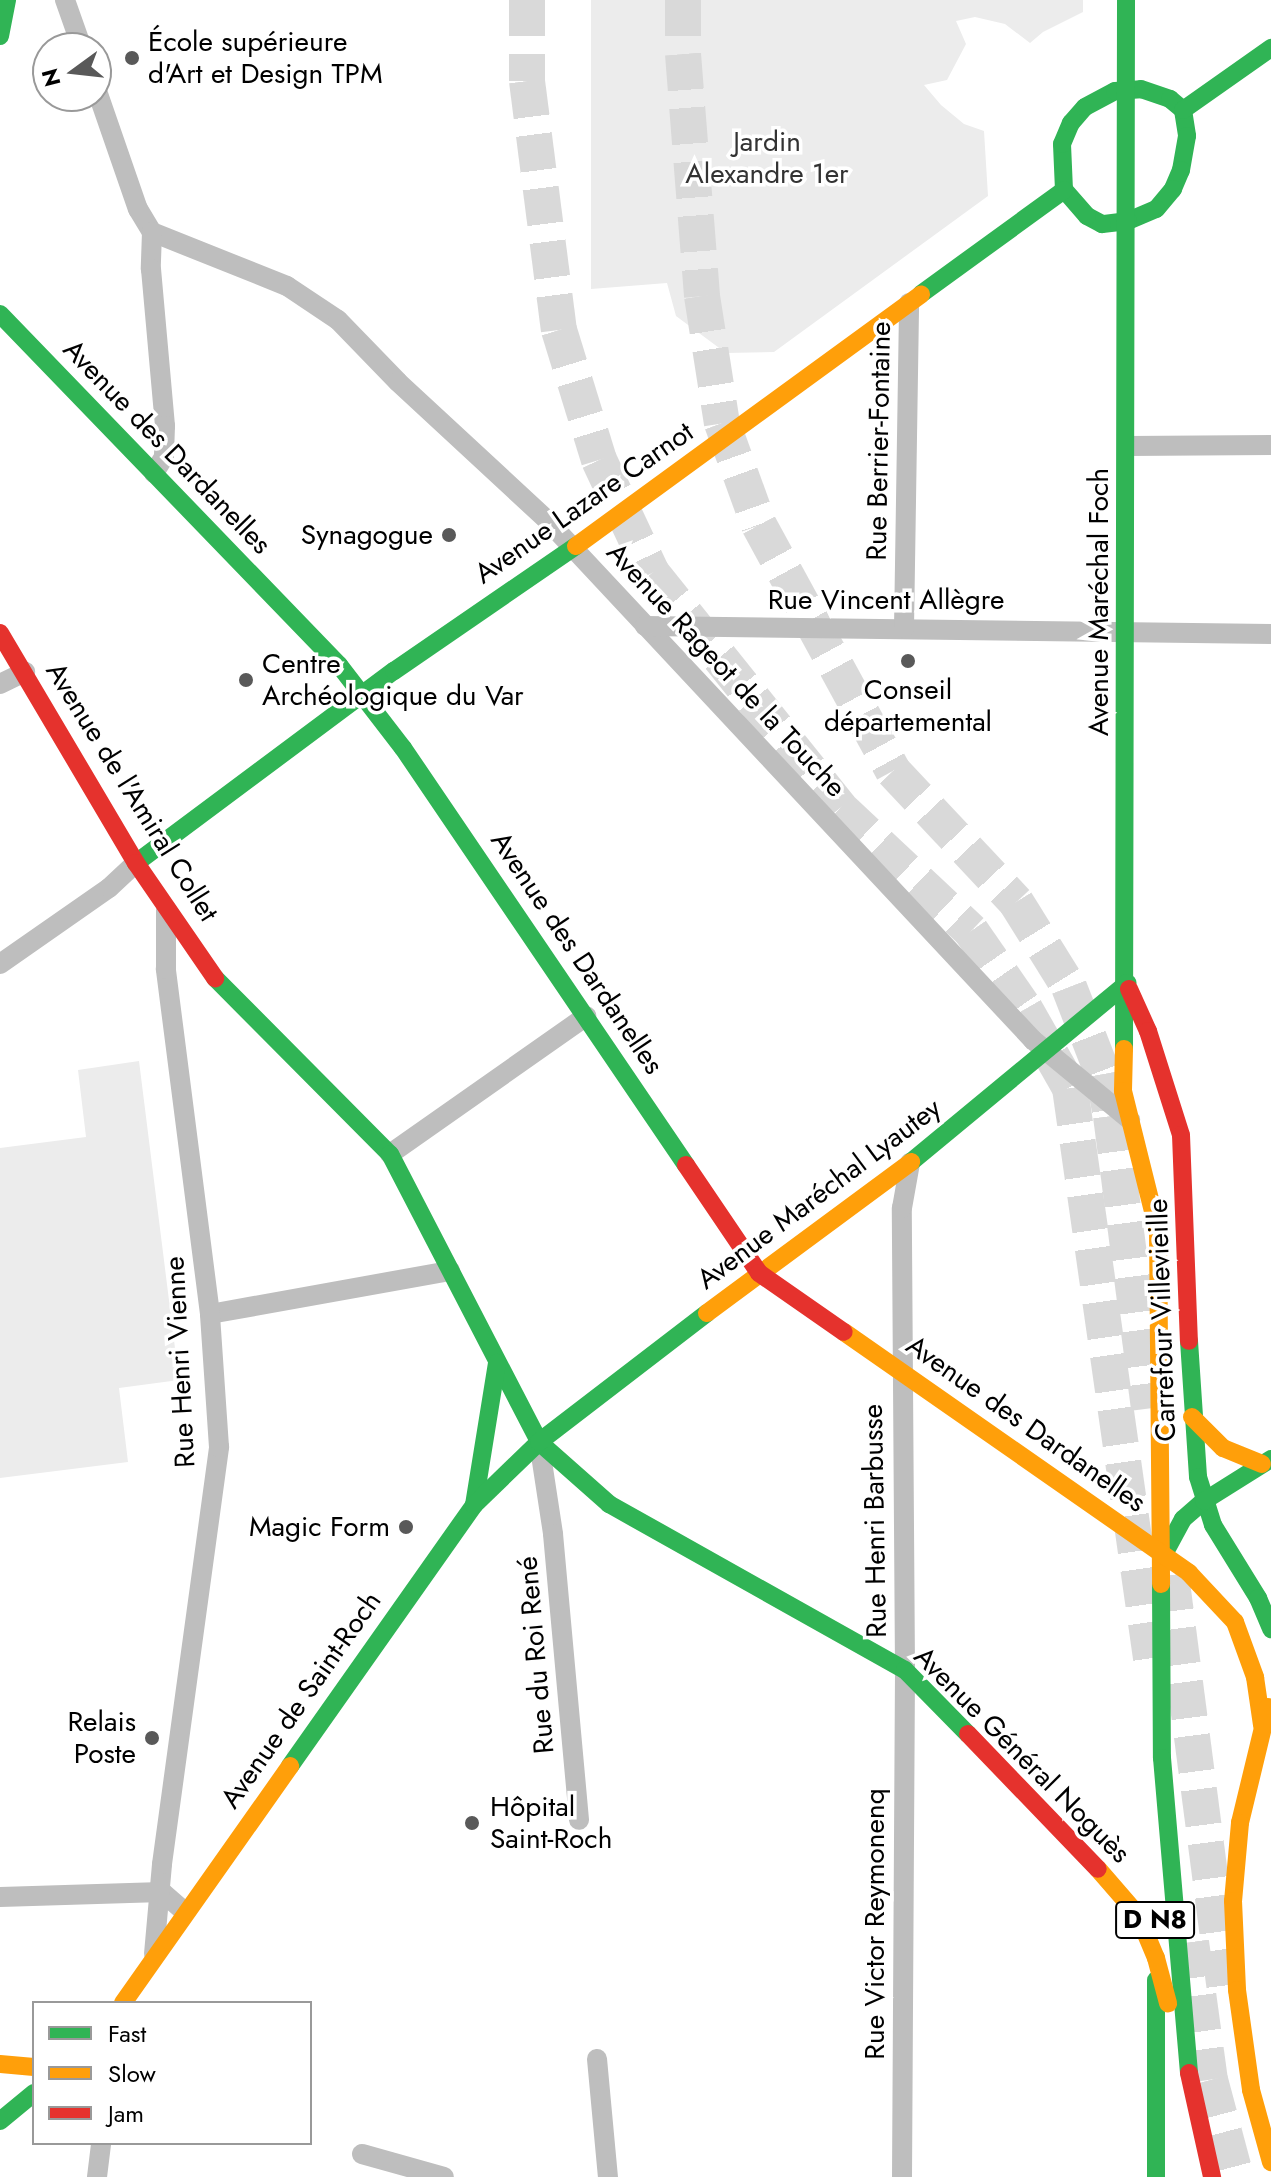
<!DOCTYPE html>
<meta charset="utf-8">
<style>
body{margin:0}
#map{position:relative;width:1271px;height:2177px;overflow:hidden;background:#fff;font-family:Jost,sans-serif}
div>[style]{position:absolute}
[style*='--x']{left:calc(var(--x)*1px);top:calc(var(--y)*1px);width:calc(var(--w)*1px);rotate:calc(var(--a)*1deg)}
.green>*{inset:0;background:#ececec}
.highway-tunnel>*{height:36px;margin-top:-18px;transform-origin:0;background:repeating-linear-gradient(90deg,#d9d9d9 0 36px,transparent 0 54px)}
.street>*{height:20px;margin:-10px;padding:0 10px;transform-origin:10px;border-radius:10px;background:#bebebe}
.fast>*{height:18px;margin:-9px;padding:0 9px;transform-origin:9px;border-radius:9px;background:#30b455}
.slow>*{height:18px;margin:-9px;padding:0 9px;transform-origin:9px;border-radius:9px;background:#ff9f0a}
.jam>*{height:18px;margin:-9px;padding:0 9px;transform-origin:9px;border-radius:9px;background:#e5322d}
.dots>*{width:22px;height:22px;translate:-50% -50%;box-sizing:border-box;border:4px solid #fff;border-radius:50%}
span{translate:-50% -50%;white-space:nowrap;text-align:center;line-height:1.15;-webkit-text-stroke:7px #fff;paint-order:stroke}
.shield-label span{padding:2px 6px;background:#fff;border:2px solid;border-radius:6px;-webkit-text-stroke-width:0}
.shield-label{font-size:26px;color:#000;font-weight:700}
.poi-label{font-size:28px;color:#000}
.left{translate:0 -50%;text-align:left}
.right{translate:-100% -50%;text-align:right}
.park-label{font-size:28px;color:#333}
.street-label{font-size:28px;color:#000}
.legend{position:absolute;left:32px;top:2001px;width:280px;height:144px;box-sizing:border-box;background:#fff;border:2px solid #999;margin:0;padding:10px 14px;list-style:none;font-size:24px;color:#000}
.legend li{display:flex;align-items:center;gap:16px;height:40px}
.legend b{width:40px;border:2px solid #999}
.north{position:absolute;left:32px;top:32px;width:80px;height:80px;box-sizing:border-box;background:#fff;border:2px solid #999;border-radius:50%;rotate:255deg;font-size:22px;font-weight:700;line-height:32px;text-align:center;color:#000}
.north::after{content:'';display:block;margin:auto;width:28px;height:36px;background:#595959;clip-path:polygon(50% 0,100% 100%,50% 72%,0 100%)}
</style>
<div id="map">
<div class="green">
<i style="clip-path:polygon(591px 0,1083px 0,1083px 12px,1043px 32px,1030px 43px,1005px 24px,975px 17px,956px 21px,966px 44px,947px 80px,924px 85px,941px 105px,964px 124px,984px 131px,988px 196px,774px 352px,726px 353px,676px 316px,667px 283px,591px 289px)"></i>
<i style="clip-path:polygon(139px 1061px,179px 1380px,119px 1388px,128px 1462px,0 1478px,0 1148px,86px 1137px,78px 1070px)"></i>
</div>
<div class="highway-tunnel">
<i style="--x:527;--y:0;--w:81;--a:90"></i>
<i style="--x:527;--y:81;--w:251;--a:82.7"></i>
<i style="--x:559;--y:330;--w:136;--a:72.9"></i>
<i style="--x:599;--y:460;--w:125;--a:64.9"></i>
<i style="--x:652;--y:573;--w:301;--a:51.3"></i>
<i style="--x:840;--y:808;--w:180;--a:43.2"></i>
<i style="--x:971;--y:931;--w:95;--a:55.3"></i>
<i style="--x:1025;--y:1009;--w:91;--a:60.3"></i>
<i style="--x:1070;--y:1088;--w:583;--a:81.91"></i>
<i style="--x:683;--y:0;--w:54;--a:90"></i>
<i style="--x:683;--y:54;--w:243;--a:85.5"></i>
<i style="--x:702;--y:296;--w:129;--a:81.1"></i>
<i style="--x:722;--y:423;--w:109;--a:70.1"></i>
<i style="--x:759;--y:525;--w:280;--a:61.4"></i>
<i style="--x:893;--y:771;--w:180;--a:46.8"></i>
<i style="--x:1016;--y:902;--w:100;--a:58.1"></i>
<i style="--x:1069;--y:987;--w:93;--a:68.7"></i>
<i style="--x:1103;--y:1074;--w:43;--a:79.2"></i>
<i style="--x:1111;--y:1116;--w:295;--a:82.6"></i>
<i style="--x:1171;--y:1575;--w:420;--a:82.6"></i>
<i style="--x:1191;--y:1942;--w:139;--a:82.2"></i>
<i style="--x:1210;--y:2080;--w:100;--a:75"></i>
</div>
<div class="street">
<i style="--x:65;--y:0;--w:51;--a:70.5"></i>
<i style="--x:96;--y:88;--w:128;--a:70.9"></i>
<i style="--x:138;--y:209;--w:27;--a:59"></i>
<i style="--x:152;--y:232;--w:145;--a:21.8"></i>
<i style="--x:287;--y:286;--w:61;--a:33.7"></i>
<i style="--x:338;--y:320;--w:86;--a:45.9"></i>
<i style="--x:398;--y:382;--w:202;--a:42.8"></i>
<i style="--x:546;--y:519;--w:713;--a:46.93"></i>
<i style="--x:1033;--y:1040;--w:126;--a:39.5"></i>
<i style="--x:152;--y:232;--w:37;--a:92"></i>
<i style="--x:151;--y:269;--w:158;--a:84.9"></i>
<i style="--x:165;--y:426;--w:31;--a:92"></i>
<i style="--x:164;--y:457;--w:19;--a:122"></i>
<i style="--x:1128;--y:446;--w:143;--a:-0.4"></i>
<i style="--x:645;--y:626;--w:626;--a:0.73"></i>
<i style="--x:904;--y:628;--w:325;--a:-89.1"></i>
<i style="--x:0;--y:684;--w:28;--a:-26"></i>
<i style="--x:0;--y:964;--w:133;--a:-34.9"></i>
<i style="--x:109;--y:888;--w:37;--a:-43"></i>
<i style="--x:390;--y:1154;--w:240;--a:-35.1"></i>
<i style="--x:210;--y:1314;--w:244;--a:-10.2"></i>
<i style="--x:539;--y:1442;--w:93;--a:81.3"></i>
<i style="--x:553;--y:1534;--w:287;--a:84.8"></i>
<i style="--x:0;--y:1897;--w:162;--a:-1.8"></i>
<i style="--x:162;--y:1892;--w:30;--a:41"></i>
<i style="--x:154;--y:1954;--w:90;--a:-84.9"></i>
<i style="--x:162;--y:1864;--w:421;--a:-82.2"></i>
<i style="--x:219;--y:1447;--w:133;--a:-93.9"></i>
<i style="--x:210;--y:1314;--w:348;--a:-97.3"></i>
<i style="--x:166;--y:969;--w:59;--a:-90"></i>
<i style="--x:597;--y:2059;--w:119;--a:84.7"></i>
<i style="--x:362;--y:2154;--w:85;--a:15.7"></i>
<i style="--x:97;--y:2177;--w:34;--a:-83"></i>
<i style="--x:902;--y:2177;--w:507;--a:-89.66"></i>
<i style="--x:905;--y:1670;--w:462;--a:-90.4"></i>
<i style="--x:902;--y:1208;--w:46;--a:-79.9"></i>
</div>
<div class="fast">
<i style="--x:0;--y:36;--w:37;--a:-79"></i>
<i style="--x:1141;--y:89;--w:31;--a:19"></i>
<i style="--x:1170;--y:99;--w:17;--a:40"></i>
<i style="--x:1183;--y:110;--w:26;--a:81"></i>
<i style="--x:1187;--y:136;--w:35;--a:100"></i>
<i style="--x:1181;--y:170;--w:21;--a:113"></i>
<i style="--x:1173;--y:189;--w:26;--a:130"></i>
<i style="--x:1156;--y:209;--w:30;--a:157"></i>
<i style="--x:1128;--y:221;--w:26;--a:173"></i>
<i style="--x:1102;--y:224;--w:17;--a:-152"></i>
<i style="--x:1087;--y:216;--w:35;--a:-131"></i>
<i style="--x:1064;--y:190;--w:46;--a:-92.5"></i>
<i style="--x:1062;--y:144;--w:23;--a:-67"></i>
<i style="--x:1071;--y:123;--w:21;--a:-49"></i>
<i style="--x:1085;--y:107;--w:34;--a:-28"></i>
<i style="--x:1115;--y:91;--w:26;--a:-4"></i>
<i style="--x:1183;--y:110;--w:108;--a:-35.2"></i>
<i style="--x:921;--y:294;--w:177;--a:-36"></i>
<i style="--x:0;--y:314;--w:488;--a:46"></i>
<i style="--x:339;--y:665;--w:105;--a:52.4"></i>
<i style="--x:403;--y:748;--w:504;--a:55.84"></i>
<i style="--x:136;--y:863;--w:322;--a:-36.7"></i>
<i style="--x:394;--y:671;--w:221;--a:-34.5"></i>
<i style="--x:215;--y:978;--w:248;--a:45.2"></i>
<i style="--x:390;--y:1154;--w:324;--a:62.6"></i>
<i style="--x:539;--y:1442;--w:94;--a:41.5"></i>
<i style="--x:609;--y:1504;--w:339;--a:29.3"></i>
<i style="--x:905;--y:1670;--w:90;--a:45.5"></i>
<i style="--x:1124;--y:1049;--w:1049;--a:-89.89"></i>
<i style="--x:911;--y:1162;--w:281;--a:-39.6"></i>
<i style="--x:1189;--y:1341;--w:136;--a:86.2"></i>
<i style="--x:1198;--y:1477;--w:50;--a:72.6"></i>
<i style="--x:1213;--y:1525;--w:86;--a:58.3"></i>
<i style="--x:1258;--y:1598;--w:34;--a:67"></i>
<i style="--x:474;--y:1505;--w:144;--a:-80.8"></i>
<i style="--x:1163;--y:1556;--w:42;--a:-61.6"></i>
<i style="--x:1183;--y:1519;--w:28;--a:-41"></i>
<i style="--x:1204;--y:1501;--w:79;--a:-32.1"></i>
<i style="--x:1161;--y:1584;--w:174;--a:89.7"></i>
<i style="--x:1162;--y:1758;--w:316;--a:85.1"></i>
<i style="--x:290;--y:1766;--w:319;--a:-54.8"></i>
<i style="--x:474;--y:1505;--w:91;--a:-44.1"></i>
<i style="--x:539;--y:1442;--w:212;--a:-37.5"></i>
<i style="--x:1156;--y:1980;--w:197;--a:90"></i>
<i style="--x:0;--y:2121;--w:44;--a:-39.5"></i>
</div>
<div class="slow">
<i style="--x:576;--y:546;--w:427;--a:-36.1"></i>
<i style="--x:1124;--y:1049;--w:42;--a:91.4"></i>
<i style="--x:1123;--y:1091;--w:144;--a:76"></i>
<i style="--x:1158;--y:1231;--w:353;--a:89.5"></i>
<i style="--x:707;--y:1313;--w:254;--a:-36.5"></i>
<i style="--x:844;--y:1332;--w:421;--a:34.9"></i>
<i style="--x:1189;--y:1573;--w:67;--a:46.8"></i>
<i style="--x:1235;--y:1622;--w:59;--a:70"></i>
<i style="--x:1255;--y:1677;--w:49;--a:81.7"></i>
<i style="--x:1192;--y:1417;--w:44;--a:45"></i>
<i style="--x:1223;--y:1448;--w:42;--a:22.3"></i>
<i style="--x:1268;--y:1707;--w:119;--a:103.6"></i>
<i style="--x:1240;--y:1823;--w:78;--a:95.1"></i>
<i style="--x:1233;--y:1901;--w:89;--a:87.4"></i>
<i style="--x:1237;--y:1990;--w:101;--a:82"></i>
<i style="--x:1251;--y:2090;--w:75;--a:74.5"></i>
<i style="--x:1098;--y:1869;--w:61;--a:49"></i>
<i style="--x:1138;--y:1915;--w:47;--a:67.3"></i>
<i style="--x:1156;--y:1958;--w:47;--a:75.1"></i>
<i style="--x:123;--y:2003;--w:290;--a:-54.8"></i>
<i style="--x:0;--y:2064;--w:34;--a:5"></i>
</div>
<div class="jam">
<i style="--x:0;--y:633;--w:267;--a:59.4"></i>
<i style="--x:136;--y:863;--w:140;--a:55.5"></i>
<i style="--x:1129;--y:989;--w:46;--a:65.7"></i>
<i style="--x:1148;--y:1031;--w:109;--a:72.4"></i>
<i style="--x:1181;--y:1135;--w:206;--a:87.8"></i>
<i style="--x:686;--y:1165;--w:130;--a:55.9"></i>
<i style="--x:759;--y:1273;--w:103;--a:34.8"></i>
<i style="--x:968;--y:1734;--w:187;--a:46.1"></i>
<i style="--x:1189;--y:2073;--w:107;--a:77.5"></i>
</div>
<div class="dots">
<i style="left:132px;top:58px;background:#595959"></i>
<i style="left:449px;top:535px;background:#595959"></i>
<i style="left:908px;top:661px;background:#595959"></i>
<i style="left:246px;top:680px;background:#595959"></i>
<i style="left:406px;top:1527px;background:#595959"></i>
<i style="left:152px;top:1738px;background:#595959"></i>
<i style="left:472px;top:1823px;background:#595959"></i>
</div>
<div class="shield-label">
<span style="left:1155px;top:1920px">D N8</span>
</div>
<div class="poi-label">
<span class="left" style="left:148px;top:58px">École supérieure<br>d'Art et Design TPM</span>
<span class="right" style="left:433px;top:535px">Synagogue</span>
<span class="left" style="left:262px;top:680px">Centre<br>Archéologique du Var</span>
<span style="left:908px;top:706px">Conseil<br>départemental</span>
<span class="right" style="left:390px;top:1527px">Magic Form</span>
<span class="right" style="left:136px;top:1738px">Relais<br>Poste</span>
<span class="left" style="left:490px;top:1823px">Hôpital<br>Saint-Roch</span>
</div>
<div class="park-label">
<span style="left:767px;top:158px">Jardin<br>Alexandre 1er</span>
</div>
<div class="street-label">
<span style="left:879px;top:441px;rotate:-89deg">Rue Berrier-Fontaine</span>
<span style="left:167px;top:447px;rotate:46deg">Avenue des Dardanelles</span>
<span style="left:584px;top:503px;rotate:-35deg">Avenue Lazare Carnot</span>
<span style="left:886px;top:600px">Rue Vincent Allègre</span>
<span style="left:1099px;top:602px;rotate:-90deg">Avenue Maréchal Foch</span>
<span style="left:726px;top:670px;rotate:47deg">Avenue Rageot de la Touche</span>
<span style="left:132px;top:792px;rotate:58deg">Avenue de l'Amiral Collet</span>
<span style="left:577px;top:953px;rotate:56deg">Avenue des Dardanelles</span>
<span style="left:819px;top:1194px;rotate:-37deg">Avenue Maréchal Lyautey</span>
<span style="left:1162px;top:1320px;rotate:-92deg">Carrefour Villevieille</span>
<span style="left:180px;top:1362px;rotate:-93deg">Rue Henri Vienne</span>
<span style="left:1026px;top:1424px;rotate:35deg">Avenue des Dardanelles</span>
<span style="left:875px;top:1521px;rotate:-91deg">Rue Henri Barbusse</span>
<span style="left:536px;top:1655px;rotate:-95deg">Rue du Roi René</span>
<span style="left:301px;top:1700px;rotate:-55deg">Avenue de Saint-Roch</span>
<span style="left:1022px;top:1755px;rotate:45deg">Avenue Général Noguès</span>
<span style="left:875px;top:1924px;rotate:-90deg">Rue Victor Reymonenq</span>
</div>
<ul class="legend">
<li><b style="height:10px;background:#30b455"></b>Fast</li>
<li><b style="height:10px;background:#ff9f0a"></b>Slow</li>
<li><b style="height:10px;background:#e5322d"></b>Jam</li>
</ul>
<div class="north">N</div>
</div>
